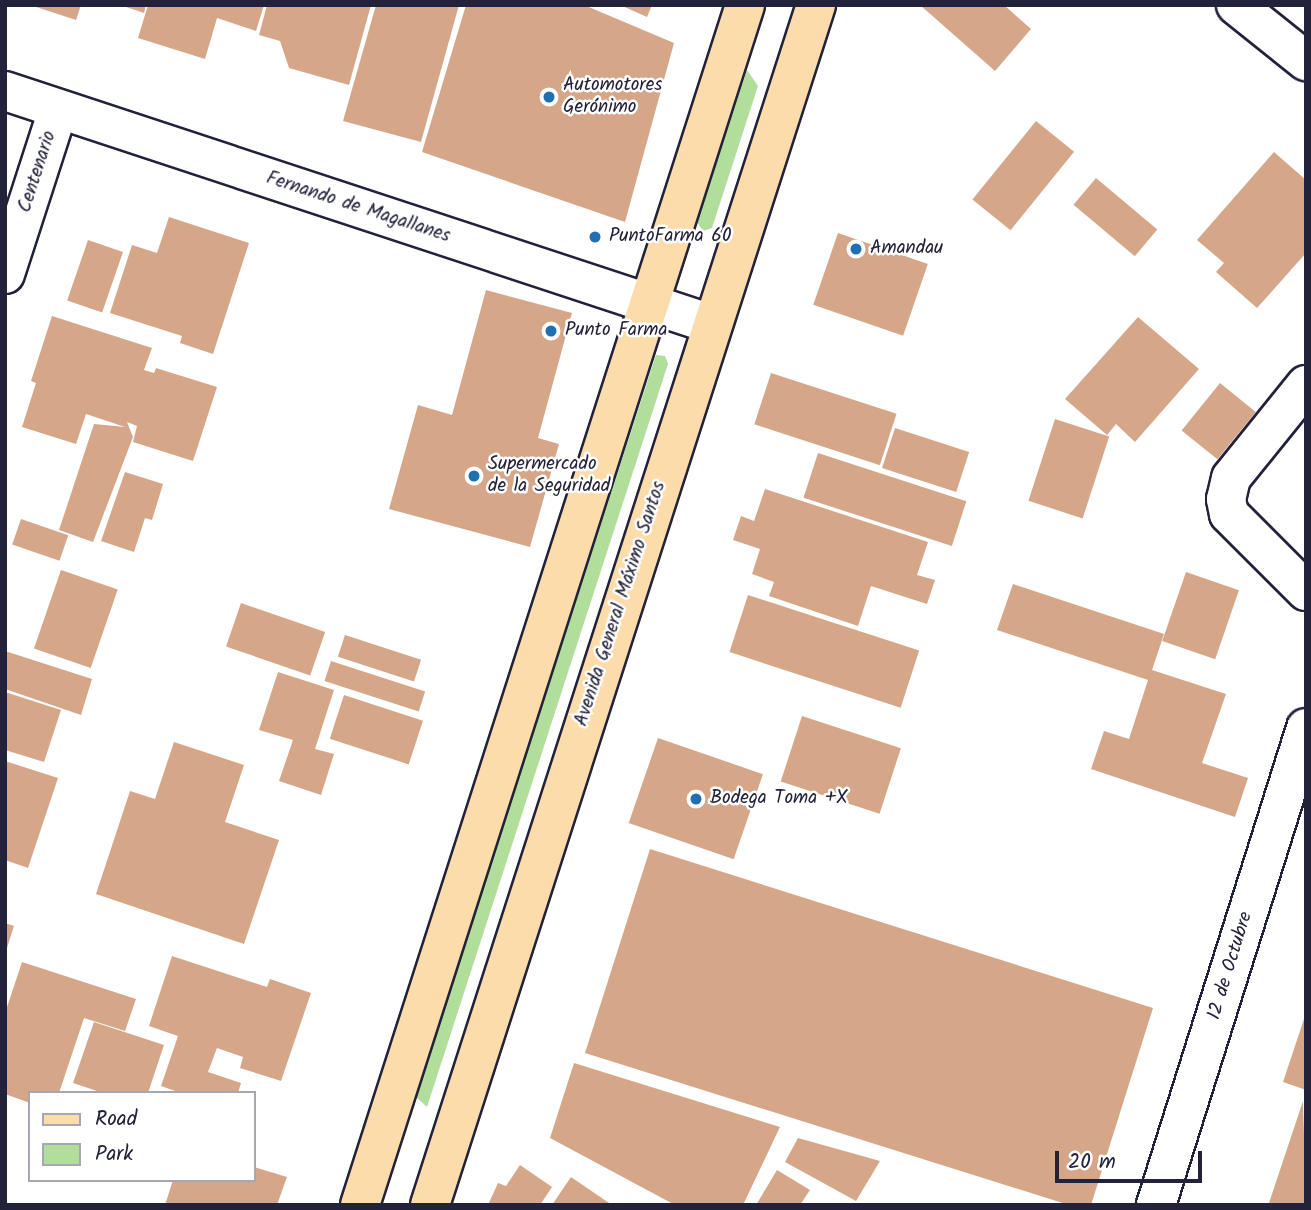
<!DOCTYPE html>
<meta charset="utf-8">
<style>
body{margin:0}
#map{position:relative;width:1311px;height:1210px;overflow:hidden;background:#fff;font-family:Kalam,sans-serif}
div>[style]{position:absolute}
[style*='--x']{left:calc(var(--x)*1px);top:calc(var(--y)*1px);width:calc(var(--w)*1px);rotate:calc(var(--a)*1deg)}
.green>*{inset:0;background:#b2de9b}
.building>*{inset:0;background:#d6a689;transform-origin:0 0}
.roads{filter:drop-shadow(2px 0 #22223b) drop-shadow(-2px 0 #22223b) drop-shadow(0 2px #22223b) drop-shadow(0 -2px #22223b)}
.street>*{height:38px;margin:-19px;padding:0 19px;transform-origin:19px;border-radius:19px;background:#fff}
.primary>*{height:38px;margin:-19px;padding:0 19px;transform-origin:19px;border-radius:19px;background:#fddcac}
.dots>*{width:19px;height:19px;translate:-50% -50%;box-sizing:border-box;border:4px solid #fff;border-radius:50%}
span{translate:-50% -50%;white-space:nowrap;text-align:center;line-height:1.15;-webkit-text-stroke:5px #fff;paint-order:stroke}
.poi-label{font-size:19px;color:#22223b}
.left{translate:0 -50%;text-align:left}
.street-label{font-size:19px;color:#22223b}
.frame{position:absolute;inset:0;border:7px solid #22223b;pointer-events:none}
.legend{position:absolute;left:28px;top:1091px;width:228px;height:91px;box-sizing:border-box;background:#fff;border:2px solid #a7a7b1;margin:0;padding:9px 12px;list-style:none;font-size:21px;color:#22223b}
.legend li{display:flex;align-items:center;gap:14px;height:35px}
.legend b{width:35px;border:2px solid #a7a7b1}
.scale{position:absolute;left:1055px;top:1151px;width:147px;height:32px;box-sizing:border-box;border:4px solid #22223b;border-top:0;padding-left:9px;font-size:21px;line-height:24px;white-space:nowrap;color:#22223b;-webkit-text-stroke:5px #fff;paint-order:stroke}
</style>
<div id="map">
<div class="green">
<i style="clip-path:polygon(747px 70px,758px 86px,712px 228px,703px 231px,697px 222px)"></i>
<i style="clip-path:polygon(656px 355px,665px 356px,668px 364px,427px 1107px,415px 1096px)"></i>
</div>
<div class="building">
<i style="clip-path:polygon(30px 5px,81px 5px,76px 20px)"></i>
<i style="clip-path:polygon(120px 5px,146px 5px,144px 13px)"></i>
<i style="clip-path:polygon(148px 5px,264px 5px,256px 31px,217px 18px,205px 59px,138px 38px)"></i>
<i style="clip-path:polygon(267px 5px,371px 5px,349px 85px,289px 68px,280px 41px,259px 35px)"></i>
<i style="clip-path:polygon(376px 5px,459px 5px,421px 142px,343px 121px)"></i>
<i style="clip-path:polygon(466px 5px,584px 5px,674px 43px,625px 222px,422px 152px)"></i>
<i style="clip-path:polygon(620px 5px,652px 5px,647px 17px)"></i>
<i style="clip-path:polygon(920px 5px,1004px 5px,1031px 29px,995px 71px)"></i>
<i style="left:1036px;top:121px;width:49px;height:101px;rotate:39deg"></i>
<i style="clip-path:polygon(1274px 152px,1306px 180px,1306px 253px,1257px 308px,1216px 272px,1224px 263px,1197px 240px)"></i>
<i style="left:1096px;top:178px;width:80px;height:35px;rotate:40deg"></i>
<i style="clip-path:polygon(169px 217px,249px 243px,213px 354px,180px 343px,182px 336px,110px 313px,132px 245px,157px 253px)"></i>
<i style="left:838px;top:233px;width:95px;height:76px;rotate:19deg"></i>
<i style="left:88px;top:240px;width:37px;height:64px;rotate:19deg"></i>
<i style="clip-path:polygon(486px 290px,572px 313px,538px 438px,559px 444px,530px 547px,389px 509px,418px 405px,452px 415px)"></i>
<i style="clip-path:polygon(52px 316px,152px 348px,144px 370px,154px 373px,156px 368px,217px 387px,193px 461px,133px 442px,137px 426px,127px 422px,133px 437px,93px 542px,59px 530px,94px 424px,125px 427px,86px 414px,76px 444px,22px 427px,36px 383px,31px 381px)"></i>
<i style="clip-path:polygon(1138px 317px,1199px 369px,1135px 442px,1116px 424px,1107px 435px,1065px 399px)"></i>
<i style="left:771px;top:373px;width:132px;height:54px;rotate:18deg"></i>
<i style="left:1220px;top:383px;width:46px;height:61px;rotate:39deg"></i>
<i style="left:1055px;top:419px;width:57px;height:86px;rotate:18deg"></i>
<i style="left:895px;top:428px;width:78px;height:42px;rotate:18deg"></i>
<i style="left:818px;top:453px;width:156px;height:47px;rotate:18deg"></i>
<i style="clip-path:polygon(125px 472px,163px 484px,152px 520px,145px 518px,134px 552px,101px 541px)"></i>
<i style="clip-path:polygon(765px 489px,928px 542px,917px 575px,935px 580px,927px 604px,871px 586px,858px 626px,769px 596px,774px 582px,752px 574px,760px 549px,733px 540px,741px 516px,754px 521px)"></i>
<i style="left:21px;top:519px;width:50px;height:27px;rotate:19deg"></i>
<i style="left:61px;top:570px;width:60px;height:83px;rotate:19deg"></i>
<i style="left:1186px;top:572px;width:56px;height:73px;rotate:19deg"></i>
<i style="clip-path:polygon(1013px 584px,1164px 634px,1152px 670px,1226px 694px,1202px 763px,1248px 778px,1235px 817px,1091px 769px,1104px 731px,1129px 739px,1148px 680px,997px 630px)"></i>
<i style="left:748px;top:595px;width:180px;height:60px;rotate:18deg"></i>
<i style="left:241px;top:603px;width:89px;height:46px;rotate:19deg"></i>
<i style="left:345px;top:635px;width:80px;height:23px;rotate:18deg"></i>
<i style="clip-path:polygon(5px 651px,92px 679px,81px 715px,5px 689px)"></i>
<i style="left:331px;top:661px;width:99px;height:21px;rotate:18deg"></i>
<i style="clip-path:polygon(278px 672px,334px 690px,315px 749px,334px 754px,321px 795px,279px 781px,293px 740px,259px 730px)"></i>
<i style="clip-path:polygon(5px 692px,61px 710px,44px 762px,5px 750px)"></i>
<i style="left:344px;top:695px;width:83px;height:46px;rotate:18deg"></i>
<i style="left:802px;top:716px;width:104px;height:69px;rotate:18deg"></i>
<i style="left:658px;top:738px;width:111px;height:90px;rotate:19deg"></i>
<i style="clip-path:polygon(174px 742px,244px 765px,225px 822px,279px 840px,244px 944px,96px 894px,130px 791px,155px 799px)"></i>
<i style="clip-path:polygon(5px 761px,58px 778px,28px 868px,5px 860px)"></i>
<i style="clip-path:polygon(650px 849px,1153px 1008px,1091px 1205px,1069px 1205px,585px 1053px)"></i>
<i style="clip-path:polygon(5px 923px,14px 926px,6px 951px,5px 951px)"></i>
<i style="clip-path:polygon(172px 956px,267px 987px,270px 979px,311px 993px,281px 1081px,240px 1068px,243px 1057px,217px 1048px,208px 1072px,241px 1083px,238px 1093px,181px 1093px,161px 1086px,178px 1036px,149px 1026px)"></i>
<i style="clip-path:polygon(22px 962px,136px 999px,125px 1031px,84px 1018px,59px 1093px,30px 1093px,30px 1103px,5px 1094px,5px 1013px)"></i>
<i style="clip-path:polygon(1305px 1016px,1306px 1016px,1306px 1090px,1283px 1082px)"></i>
<i style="clip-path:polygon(94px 1022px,164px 1045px,148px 1093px,103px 1093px,73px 1083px)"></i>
<i style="clip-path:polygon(574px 1063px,780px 1127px,743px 1205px,675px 1205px,550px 1138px)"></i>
<i style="clip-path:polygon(1303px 1101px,1306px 1205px,1274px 1205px,1269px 1203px)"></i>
<i style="clip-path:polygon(798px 1138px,880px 1161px,856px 1201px,785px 1162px)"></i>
<i style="clip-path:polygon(520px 1165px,552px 1187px,540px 1205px,488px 1205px,498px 1183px,506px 1186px)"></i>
<i style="clip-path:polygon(254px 1167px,287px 1177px,277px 1205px,165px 1205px,173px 1180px,254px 1180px)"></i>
<i style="clip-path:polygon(777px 1170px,810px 1190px,800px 1205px,756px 1205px)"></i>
<i style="clip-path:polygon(571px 1177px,612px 1205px,552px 1205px)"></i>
</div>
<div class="roads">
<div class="street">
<i style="--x:1236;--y:5;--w:90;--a:38.7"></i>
<i style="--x:5;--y:91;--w:743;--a:18.26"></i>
<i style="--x:5;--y:274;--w:172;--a:-72.1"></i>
<i style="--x:1306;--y:385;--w:119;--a:128.9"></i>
<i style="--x:1231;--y:478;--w:22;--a:103"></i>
<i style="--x:1226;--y:499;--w:15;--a:79"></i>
<i style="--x:1229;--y:514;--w:109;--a:45"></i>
<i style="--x:1156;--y:1205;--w:500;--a:-72.54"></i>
</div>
<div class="primary">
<i style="--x:360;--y:1205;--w:1260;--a:-72.21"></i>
<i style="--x:430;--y:1205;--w:1261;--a:-72.17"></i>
</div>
</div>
<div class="dots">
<i style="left:549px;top:97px;background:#1f6fb2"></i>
<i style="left:595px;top:237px;background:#1f6fb2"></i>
<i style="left:856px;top:249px;background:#1f6fb2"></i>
<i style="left:551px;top:331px;background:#1f6fb2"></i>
<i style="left:474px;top:476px;background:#1f6fb2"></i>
<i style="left:696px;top:799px;background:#1f6fb2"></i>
</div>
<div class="poi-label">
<span class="left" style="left:563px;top:97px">Automotores<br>Gerónimo</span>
<span class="left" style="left:609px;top:237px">PuntoFarma 60</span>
<span class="left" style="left:870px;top:249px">Amandau</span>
<span class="left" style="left:565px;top:331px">Punto Farma</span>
<span class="left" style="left:488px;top:476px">Supermercado<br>de la Seguridad</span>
<span class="left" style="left:710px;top:799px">Bodega Toma +X</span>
</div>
<div class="street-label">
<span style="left:38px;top:172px;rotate:-72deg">Centenario</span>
<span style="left:358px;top:208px;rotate:18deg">Fernando de Magallanes</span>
<span style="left:621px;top:604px;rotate:-72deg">Avenida General Máximo Santos</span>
<span style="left:1231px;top:966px;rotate:-73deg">12 de Octubre</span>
</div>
<div class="frame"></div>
<ul class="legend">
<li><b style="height:9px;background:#fddcac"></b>Road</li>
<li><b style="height:19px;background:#b2de9b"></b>Park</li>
</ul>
<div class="scale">20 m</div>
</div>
